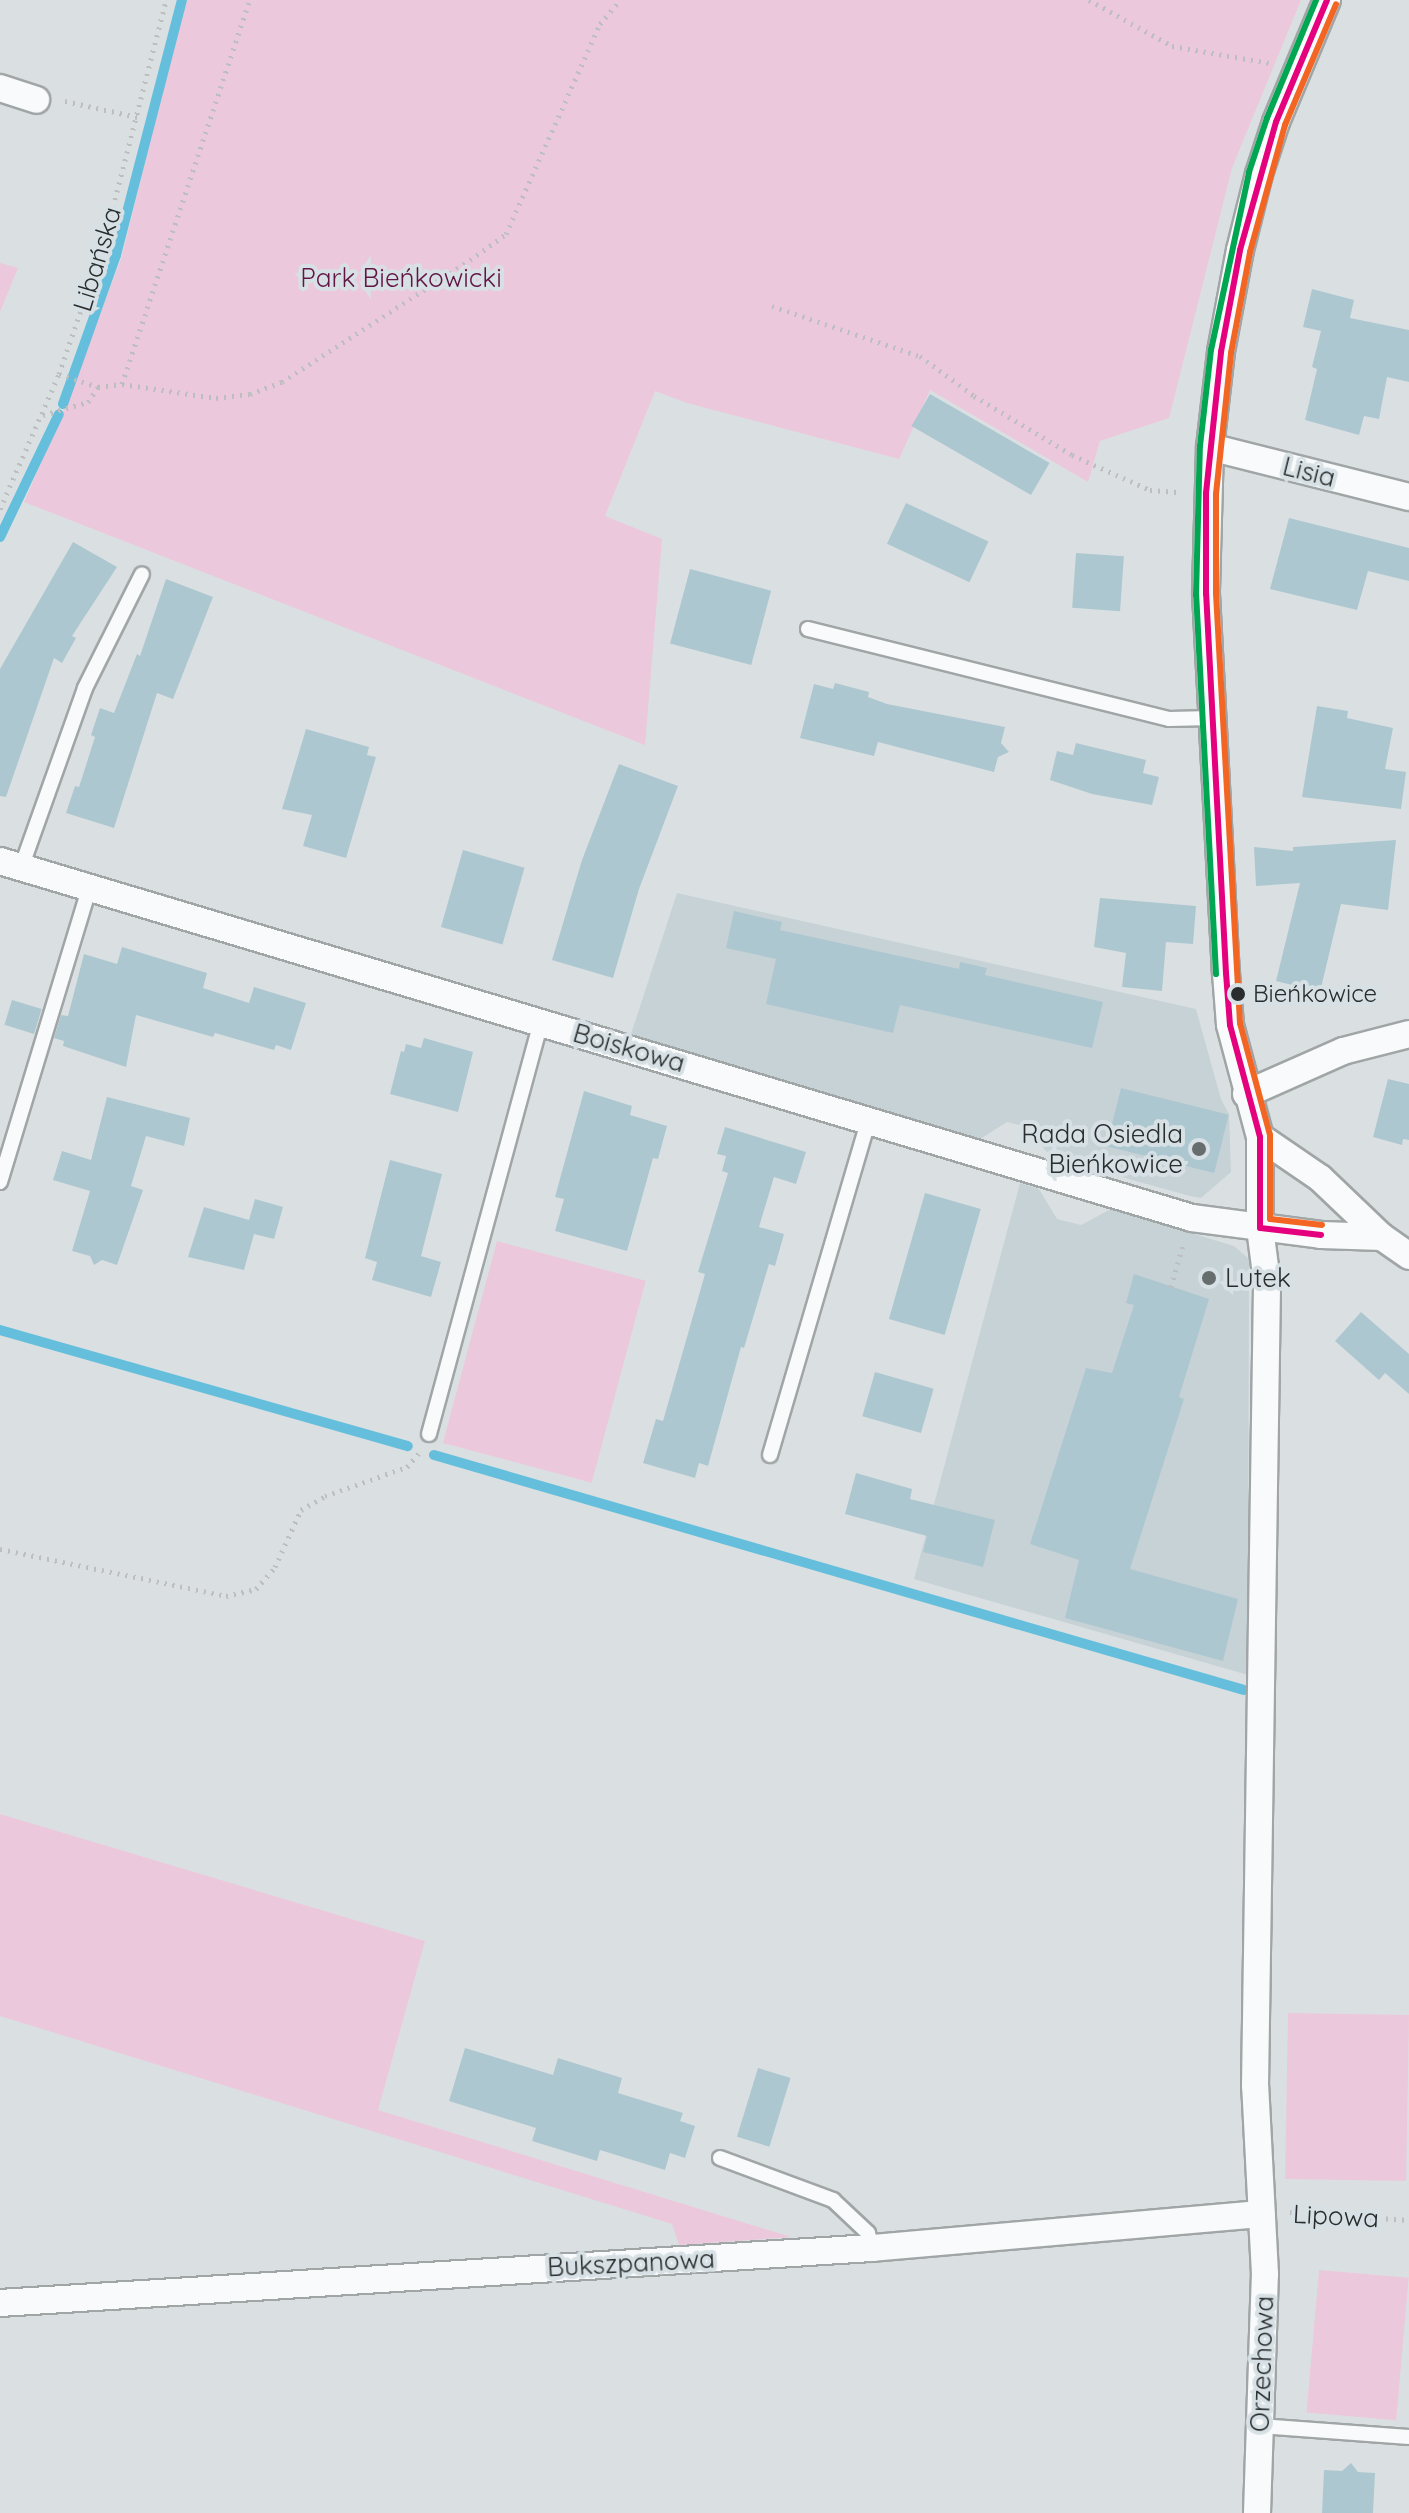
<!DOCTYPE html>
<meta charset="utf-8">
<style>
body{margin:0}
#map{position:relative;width:1409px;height:2513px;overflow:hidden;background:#dae0e2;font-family:Quicksand,sans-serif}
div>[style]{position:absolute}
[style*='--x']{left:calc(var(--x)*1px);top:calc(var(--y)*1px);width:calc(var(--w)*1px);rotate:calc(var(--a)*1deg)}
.built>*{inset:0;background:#c7d2d7}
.green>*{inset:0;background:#ecc8dc;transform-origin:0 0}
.stream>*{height:10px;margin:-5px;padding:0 5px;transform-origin:5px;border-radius:5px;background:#65bfdc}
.building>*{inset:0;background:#adc7d0;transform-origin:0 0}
.path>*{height:5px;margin-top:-2.5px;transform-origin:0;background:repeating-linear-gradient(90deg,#bcbebf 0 2px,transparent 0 8px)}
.roads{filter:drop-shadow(2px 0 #a0a5a6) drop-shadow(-2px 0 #a0a5a6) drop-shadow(0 2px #a0a5a6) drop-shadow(0 -2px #a0a5a6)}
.service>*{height:14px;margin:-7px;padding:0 7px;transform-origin:7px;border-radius:7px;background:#f9fafb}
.minor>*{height:26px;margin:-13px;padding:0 13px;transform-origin:13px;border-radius:13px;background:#f9fafb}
.bus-1>*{height:6px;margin:-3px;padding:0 3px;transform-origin:3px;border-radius:3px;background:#e5007d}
.bus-2>*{height:6px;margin:-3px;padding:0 3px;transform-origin:3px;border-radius:3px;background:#f26522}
.bus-3>*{height:6px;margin:-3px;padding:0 3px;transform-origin:3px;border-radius:3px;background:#00a651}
.dots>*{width:22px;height:22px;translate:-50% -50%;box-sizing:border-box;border:4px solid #d7e1e5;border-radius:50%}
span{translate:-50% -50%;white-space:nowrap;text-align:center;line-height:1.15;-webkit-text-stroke:8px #d7e1e5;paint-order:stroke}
.bus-label{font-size:24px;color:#292d2e}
.left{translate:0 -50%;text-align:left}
.street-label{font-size:26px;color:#292d2e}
.park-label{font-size:26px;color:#631646}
.poi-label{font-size:26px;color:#292d2e}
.right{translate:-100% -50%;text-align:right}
</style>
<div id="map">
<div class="built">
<i style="clip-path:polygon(677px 893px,1196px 1009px,1221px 1099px,1229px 1114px,1231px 1172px,1201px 1198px,1190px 1196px,1056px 1159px,1044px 1149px,1032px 1128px,1007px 1122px,977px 1141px,631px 1034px)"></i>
<i style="clip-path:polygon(1020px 1183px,1039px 1189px,1057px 1219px,1081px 1225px,1111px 1209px,1234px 1246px,1249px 1259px,1248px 1675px,914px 1579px)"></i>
</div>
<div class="green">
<i style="clip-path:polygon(186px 0,1301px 0,1232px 168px,1169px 418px,1100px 441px,1088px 482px,930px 390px,899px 459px,687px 403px,655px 391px,605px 516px,662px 539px,645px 745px,24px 502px,61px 418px,121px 259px)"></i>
<i style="clip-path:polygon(0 263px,18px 268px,0 312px)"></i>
<i style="left:497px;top:1241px;width:154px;height:209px;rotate:15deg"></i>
<i style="clip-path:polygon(0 1814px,425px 1941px,378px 2110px,791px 2237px,679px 2245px,672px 2224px,0 2016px)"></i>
<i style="left:1288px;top:2013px;width:121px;height:166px;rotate:1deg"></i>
<i style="left:1319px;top:2270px;width:90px;height:143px;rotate:5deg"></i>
</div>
<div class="stream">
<i style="--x:63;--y:404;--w:158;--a:-70.4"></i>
<i style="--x:116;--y:255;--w:263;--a:-75.5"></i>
<i style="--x:0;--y:537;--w:136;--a:-64.4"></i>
<i style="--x:0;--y:1330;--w:424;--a:15.9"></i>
<i style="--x:434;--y:1455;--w:843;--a:16.18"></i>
</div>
<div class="building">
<i style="clip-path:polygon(1312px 289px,1354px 300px,1350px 318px,1409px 330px,1409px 382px,1387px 377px,1379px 419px,1364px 416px,1359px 435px,1305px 420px,1317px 369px,1312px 367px,1321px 331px,1303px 327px)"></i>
<i style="left:930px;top:394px;width:138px;height:37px;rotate:30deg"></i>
<i style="left:906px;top:503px;width:91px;height:45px;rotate:25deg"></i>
<i style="clip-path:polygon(1289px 518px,1409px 548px,1409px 581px,1368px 571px,1357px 610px,1270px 589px)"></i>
<i style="clip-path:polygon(73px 542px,117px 567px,72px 636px,76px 638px,62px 663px,54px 658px,6px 797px,0 796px,0 669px)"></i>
<i style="left:1076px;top:553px;width:48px;height:55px;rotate:4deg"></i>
<i style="left:690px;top:569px;width:84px;height:77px;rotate:15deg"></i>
<i style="clip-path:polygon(166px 579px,213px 597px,173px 699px,157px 693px,114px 828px,66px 813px,75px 786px,79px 787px,95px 737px,91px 735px,100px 708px,114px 713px,137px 654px,140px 656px)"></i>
<i style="clip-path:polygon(835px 683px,869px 692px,868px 697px,887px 704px,1005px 727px,1001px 743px,1009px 752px,998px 757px,994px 772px,878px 742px,874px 756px,800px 738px,814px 684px,833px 689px)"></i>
<i style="clip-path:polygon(1317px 706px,1348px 711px,1347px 718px,1393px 728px,1385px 769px,1406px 772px,1401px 809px,1302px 797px)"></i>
<i style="clip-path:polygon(306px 729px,369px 747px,367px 755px,376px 757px,346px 858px,303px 846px,312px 815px,282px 809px)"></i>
<i style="clip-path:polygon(1076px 743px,1146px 760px,1143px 773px,1159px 777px,1152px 805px,1092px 794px,1050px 780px,1057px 751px,1073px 755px)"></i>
<i style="clip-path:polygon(619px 764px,678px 786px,639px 889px,613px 978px,552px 960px,582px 860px)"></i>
<i style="clip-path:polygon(1396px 840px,1388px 910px,1341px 904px,1320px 992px,1276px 981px,1300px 883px,1256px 886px,1254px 847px,1293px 851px,1293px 847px)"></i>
<i style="left:463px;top:850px;width:64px;height:80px;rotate:16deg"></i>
<i style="clip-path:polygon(1100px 898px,1196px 906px,1193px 944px,1166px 942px,1162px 991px,1122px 987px,1126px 953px,1094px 947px)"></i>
<i style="clip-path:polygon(734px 911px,782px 922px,780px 930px,959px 969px,960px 962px,987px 968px,985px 975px,1103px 1002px,1092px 1048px,900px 1005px,893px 1033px,766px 1004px,776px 959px,726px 948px)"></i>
<i style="clip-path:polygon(122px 947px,207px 973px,203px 988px,249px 1003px,254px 987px,306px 1003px,291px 1050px,276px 1045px,274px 1050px,215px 1033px,213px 1037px,136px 1015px,126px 1067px,63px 1046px,64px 1041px,54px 1038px,61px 1015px,68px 1016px,84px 954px,117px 964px)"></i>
<i style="left:12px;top:1000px;width:31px;height:26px;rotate:17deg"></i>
<i style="clip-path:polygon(424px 1038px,473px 1052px,458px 1112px,390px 1094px,401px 1051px,404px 1052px,406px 1044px,421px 1048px)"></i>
<i style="clip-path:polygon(1388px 1079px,1409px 1084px,1409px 1140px,1403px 1139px,1402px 1145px,1373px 1137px)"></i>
<i style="left:1121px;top:1088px;width:111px;height:60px;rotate:14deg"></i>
<i style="clip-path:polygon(584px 1091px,632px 1106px,630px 1115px,667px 1126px,658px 1159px,653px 1158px,627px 1251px,555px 1231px,564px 1199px,555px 1197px)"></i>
<i style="clip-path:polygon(107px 1097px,190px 1118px,184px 1146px,146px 1136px,131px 1186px,143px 1190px,117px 1265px,102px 1260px,94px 1265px,90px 1256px,72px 1251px,90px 1191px,53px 1180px,62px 1151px,91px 1160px)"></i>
<i style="clip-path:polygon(725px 1127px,806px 1152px,796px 1184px,774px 1177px,759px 1227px,784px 1234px,775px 1266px,769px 1264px,744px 1348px,741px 1347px,708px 1466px,699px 1463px,695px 1478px,643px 1463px,656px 1419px,663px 1421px,705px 1274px,698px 1272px,728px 1173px,722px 1171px,726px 1156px,717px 1154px)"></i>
<i style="clip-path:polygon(390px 1160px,442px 1174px,421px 1256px,441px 1262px,431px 1297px,372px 1280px,377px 1262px,365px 1258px)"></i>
<i style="left:925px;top:1193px;width:58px;height:131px;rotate:16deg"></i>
<i style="clip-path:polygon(255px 1199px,283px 1207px,274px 1239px,254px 1234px,244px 1270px,188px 1257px,204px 1207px,249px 1220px)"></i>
<i style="clip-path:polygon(1134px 1274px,1209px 1299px,1179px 1397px,1184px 1399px,1130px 1569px,1238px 1599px,1223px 1661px,1065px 1618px,1079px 1560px,1030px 1544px,1086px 1368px,1112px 1373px,1134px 1305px,1126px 1303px)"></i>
<i style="clip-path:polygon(1361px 1312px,1409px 1354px,1409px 1394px,1385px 1373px,1379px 1380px,1335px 1341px)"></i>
<i style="left:875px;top:1372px;width:61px;height:46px;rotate:16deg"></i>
<i style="clip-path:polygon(856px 1473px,912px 1489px,910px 1499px,995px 1520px,983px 1567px,923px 1552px,927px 1536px,845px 1514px)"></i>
<i style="clip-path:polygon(465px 2048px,553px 2075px,558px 2058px,622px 2078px,618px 2093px,683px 2113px,680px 2121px,695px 2126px,685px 2158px,670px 2153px,665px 2170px,600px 2150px,597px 2161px,532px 2141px,536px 2128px,449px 2101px)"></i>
<i style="left:758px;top:2068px;width:34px;height:72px;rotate:17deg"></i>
<i style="clip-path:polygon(1351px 2463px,1358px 2472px,1375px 2473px,1373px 2513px,1322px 2513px,1324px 2470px,1342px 2471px)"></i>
</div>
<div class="path">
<i style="--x:1089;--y:0;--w:95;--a:29"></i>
<i style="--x:1172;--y:46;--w:98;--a:9.9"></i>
<i style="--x:65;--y:101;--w:74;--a:12.5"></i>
<i style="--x:772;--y:306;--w:156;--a:18.7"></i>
<i style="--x:920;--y:356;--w:67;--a:36.5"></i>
<i style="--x:974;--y:396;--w:114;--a:31"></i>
<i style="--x:1072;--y:455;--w:85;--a:24.2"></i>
<i style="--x:1150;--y:490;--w:31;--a:4"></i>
<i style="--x:59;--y:374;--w:41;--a:18.4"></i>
<i style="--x:98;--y:387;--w:24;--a:-7"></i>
<i style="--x:122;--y:384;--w:95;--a:8.5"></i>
<i style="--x:216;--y:398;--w:34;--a:-7"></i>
<i style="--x:250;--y:394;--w:34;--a:-21"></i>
<i style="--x:282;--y:382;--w:224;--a:-33"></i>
<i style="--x:470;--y:260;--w:44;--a:-35.8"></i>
<i style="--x:506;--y:234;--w:230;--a:-65.9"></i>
<i style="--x:600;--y:24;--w:31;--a:-50"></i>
<i style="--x:122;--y:384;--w:405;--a:-71.6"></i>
<i style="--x:43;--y:415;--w:47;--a:-16.1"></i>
<i style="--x:88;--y:402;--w:18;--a:-56"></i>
<i style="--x:0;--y:509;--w:147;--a:-66.4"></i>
<i style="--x:59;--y:374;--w:135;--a:-71"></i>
<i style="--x:103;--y:246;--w:254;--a:-75.6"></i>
<i style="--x:1171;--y:1287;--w:44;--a:-74.1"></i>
<i style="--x:0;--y:1549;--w:231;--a:11.7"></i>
<i style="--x:226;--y:1596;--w:31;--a:-13"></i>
<i style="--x:256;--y:1589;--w:29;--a:-49"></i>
<i style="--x:275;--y:1567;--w:63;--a:-65.5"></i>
<i style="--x:301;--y:1510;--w:28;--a:-30"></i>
<i style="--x:325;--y:1496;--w:87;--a:-19.5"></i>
<i style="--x:407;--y:1467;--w:18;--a:-49"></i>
<i style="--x:1290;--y:2212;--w:119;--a:3.8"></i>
</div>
<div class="roads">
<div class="service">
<i style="--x:808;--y:629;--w:372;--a:14"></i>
<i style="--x:1169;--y:719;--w:43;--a:-1.3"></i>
<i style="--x:21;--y:868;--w:191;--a:-70.4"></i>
<i style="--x:85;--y:688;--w:127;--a:-63.4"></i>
<i style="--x:0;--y:1182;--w:306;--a:-73.1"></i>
<i style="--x:429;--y:1434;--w:427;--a:-74.8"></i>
<i style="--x:770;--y:1455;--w:350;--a:-73.6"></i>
<i style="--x:720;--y:2158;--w:121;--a:20.4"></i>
<i style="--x:833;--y:2200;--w:48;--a:43.3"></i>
<i style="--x:868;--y:2233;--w:16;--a:75"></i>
<i style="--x:1260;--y:2426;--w:149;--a:4.2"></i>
</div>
<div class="minor">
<i style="--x:1327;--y:0;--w:132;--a:112.7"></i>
<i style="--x:1276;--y:122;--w:55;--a:108.1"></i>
<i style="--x:1259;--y:174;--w:78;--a:104"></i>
<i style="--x:1240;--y:250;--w:104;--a:100.6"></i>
<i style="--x:1221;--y:352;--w:96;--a:96.6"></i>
<i style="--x:1210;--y:447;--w:147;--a:91.6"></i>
<i style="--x:1206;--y:594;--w:380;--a:87"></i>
<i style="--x:1226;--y:973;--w:52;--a:85.6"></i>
<i style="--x:1230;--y:1025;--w:116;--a:75"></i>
<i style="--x:1260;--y:1137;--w:73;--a:34.3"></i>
<i style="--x:1320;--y:1178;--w:86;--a:43.6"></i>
<i style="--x:1382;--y:1237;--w:33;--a:35"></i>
<i style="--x:0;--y:88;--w:38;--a:18"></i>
<i style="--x:1210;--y:447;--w:205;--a:14.1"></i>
<i style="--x:0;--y:861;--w:1244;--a:16.67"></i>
<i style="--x:1192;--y:1218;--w:130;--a:7.5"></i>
<i style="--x:1321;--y:1235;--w:61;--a:1.9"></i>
<i style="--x:1246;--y:1094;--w:106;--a:-23.9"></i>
<i style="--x:1343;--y:1051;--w:68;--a:-14.4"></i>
<i style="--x:0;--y:2303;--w:874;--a:-3.61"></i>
<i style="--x:872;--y:2248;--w:391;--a:-5"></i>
<i style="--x:1257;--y:2513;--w:239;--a:-88.1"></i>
<i style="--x:1265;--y:2274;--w:188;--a:-93"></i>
<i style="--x:1255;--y:2086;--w:804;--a:-89.14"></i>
<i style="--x:1267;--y:1282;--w:54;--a:-97.4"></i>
<i style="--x:1260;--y:1228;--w:91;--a:-90"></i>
</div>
</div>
<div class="bus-1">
<i style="--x:1321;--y:1235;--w:61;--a:-173.5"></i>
<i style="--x:1260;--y:1228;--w:91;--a:-90"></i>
<i style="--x:1260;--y:1137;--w:116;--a:-105"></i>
<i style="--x:1230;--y:1025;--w:52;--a:-94.4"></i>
<i style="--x:1226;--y:973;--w:380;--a:-93"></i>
<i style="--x:1206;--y:594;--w:101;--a:-90"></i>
<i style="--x:1206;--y:493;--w:142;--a:-83.9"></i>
<i style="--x:1221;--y:352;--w:104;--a:-79.4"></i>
<i style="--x:1240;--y:250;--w:133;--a:-74.3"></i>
<i style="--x:1276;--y:122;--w:132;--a:-67.3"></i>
</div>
<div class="bus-2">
<i style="--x:1322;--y:1225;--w:52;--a:-173.4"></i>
<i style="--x:1270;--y:1219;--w:84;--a:-90"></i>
<i style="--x:1270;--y:1135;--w:116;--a:-105"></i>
<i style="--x:1240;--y:1023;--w:430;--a:-93.2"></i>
<i style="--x:1216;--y:594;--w:100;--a:-90"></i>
<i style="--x:1216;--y:494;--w:142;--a:-83.9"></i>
<i style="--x:1231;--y:353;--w:103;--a:-79.3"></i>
<i style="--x:1250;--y:252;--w:132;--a:-74.6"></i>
<i style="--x:1285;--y:125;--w:131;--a:-67.1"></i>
</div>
<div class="bus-3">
<i style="--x:1216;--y:974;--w:380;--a:-93"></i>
<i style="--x:1196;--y:595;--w:149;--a:-88.5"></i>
<i style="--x:1200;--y:446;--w:97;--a:-83.5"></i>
<i style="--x:1211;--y:350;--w:182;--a:-77.9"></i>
<i style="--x:1249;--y:172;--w:57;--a:-71.6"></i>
<i style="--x:1267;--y:118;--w:128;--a:-67.4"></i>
</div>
<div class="dots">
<i style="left:1238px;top:994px;background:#292d2e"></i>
<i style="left:1199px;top:1149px;background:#676c6d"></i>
<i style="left:1209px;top:1278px;background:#676c6d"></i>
</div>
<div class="bus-label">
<span class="left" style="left:1253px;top:994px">Bieńkowice</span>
</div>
<div class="street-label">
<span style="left:97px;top:259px;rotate:-73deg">Libańska</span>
<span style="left:1309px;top:472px;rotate:14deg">Lisia</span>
<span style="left:629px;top:1048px;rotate:16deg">Boiskowa</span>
<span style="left:1336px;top:2216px;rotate:3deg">Lipowa</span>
<span style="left:631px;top:2263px;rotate:-3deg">Bukszpanowa</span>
<span style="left:1262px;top:2364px;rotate:-88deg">Orzechowa</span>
</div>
<div class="park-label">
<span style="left:401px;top:278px">Park Bieńkowicki</span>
</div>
<div class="poi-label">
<span class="right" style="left:1183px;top:1149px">Rada Osiedla<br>Bieńkowice</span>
<span class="left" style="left:1225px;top:1278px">Lutek</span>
</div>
</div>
